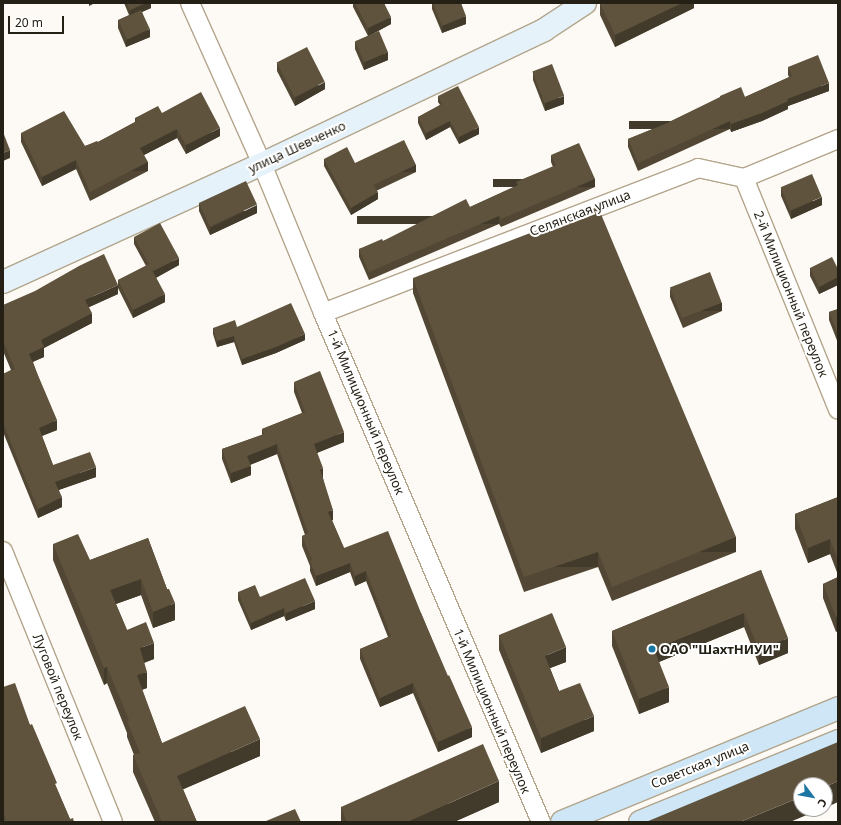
<!DOCTYPE html>
<meta charset="utf-8">
<style>
body{margin:0}
#map{position:relative;width:841px;height:825px;overflow:hidden;background:#fdfaf5;font-family:"Noto Sans",sans-serif}
div>[style]{position:absolute}
[style*='--x']{left:calc(var(--x)*1px);top:calc(var(--y)*1px);width:calc(var(--w)*1px);rotate:calc(var(--a)*1deg)}
.roads{filter:drop-shadow(1px 0 #b3a58c) drop-shadow(-1px 0 #b3a58c) drop-shadow(0 1px #b3a58c) drop-shadow(0 -1px #b3a58c)}
.street>*{height:18px;margin:-9px;padding:0 9px;transform-origin:9px;border-radius:9px;background:#fff}
.secondary>*{height:22px;margin:-11px;padding:0 11px;transform-origin:11px;border-radius:11px;background:#e6f2fa}
.primary>*{height:22px;margin:-11px;padding:0 11px;transform-origin:11px;border-radius:11px;background:#cee6f5}
.wall>*{inset:0;background:#524734}
.shaded-wall>*{inset:0;background:#423a2b;transform-origin:0 0}
.building>*{inset:0;background:#5f533d;transform-origin:0 0}
.dots>*{width:11px;height:11px;translate:-50% -50%;box-sizing:border-box;border:2px solid #fff;border-radius:50%}
span{translate:-50% -50%;white-space:nowrap;text-align:center;line-height:1.15;-webkit-text-stroke:4px #fff;paint-order:stroke}
.street-label{font-size:13px;color:#252016}
.poi-label{font-size:13px;color:#252016;font-weight:700}
.left{translate:0 -50%;text-align:left}
.frame{position:absolute;inset:0;border:4px solid #252016;pointer-events:none}
.north{position:absolute;left:793px;top:777px;width:40px;height:40px;box-sizing:border-box;background:#fff;border:1px solid #a8a6a2;border-radius:50%;rotate:122deg;font-size:11px;font-weight:700;line-height:16px;text-align:center;color:#252016}
.north::after{content:'';display:block;margin:auto;width:14px;height:18px;background:#1c76a4;clip-path:polygon(50% 0,100% 100%,50% 72%,0 100%)}
.scale{position:absolute;left:8px;top:16px;width:56px;height:18px;box-sizing:border-box;border:2px solid #252016;border-top:0;padding-left:5px;font-size:12px;line-height:14px;white-space:nowrap;color:#252016;-webkit-text-stroke:3px #fff;paint-order:stroke}
</style>
<div id="map">
<div class="roads">
<div class="street">
<i style="--x:190;--y:3;--w:176;--a:65.9"></i>
<i style="--x:262;--y:164;--w:161;--a:67.7"></i>
<i style="--x:323;--y:313;--w:554;--a:66.81"></i>
<i style="--x:744;--y:178;--w:250;--a:67.9"></i>
<i style="--x:323;--y:313;--w:402;--a:-21.1"></i>
<i style="--x:698;--y:168;--w:47;--a:12.3"></i>
<i style="--x:744;--y:178;--w:102;--a:-22.5"></i>
<i style="--x:3;--y:551;--w:292;--a:67.9"></i>
</div>
<div class="secondary">
<i style="--x:3;--y:282;--w:285;--a:-24.5"></i>
<i style="--x:262;--y:164;--w:312;--a:-25.4"></i>
<i style="--x:544;--y:30;--w:49;--a:-33.4"></i>
</div>
<div class="primary">
<i style="--x:562;--y:822;--w:299;--a:-22.4"></i>
<i style="--x:640;--y:822;--w:214;--a:-22.2"></i>
</div>
</div>
<div class="wall">
<i style="clip-path:polygon(124px 3px,151px 3px,151px 8px,142px 12px,150px 37px,126px 47px,118px 28px,118px 20px,129px 15px)"></i>
<i style="clip-path:polygon(353px 3px,384px 3px,391px 24px,371px 35px,388px 60px,364px 70px,355px 49px,355px 42px,368px 36px,353px 7px)"></i>
<i style="clip-path:polygon(432px 3px,461px 3px,466px 24px,442px 33px,432px 9px)"></i>
<i style="clip-path:polygon(600px 3px,694px 3px,694px 8px,615px 47px,600px 15px)"></i>
<i style="clip-path:polygon(277px 63px,325px 89px,295px 106px,277px 71px)"></i>
<i style="clip-path:polygon(788px 67px,829px 91px,788px 106px,788px 109px,762px 121px,731px 132px,730px 129px,638px 171px,628px 147px,628px 139px,665px 124px,720px 98px,720px 96px,745px 97px,789px 77px,788px 75px)"></i>
<i style="clip-path:polygon(533px 72px,564px 104px,545px 111px,533px 80px)"></i>
<i style="clip-path:polygon(438px 96px,479px 134px,459px 144px,450px 127px,426px 140px,418px 123px,418px 117px,440px 105px,438px 102px)"></i>
<i style="clip-path:polygon(162px 113px,220px 136px,186px 154px,177px 138px,144px 155px,148px 171px,90px 201px,76px 169px,42px 186px,21px 142px,21px 133px,85px 146px,98px 142px,135px 122px,135px 118px)"></i>
<i style="clip-path:polygon(551px 155px,595px 187px,501px 227px,499px 224px,369px 280px,359px 257px,359px 249px,383px 241px,470px 207px,516px 186px,516px 182px,553px 167px,551px 162px)"></i>
<i style="clip-path:polygon(324px 159px,355px 163px,416px 172px,376px 191px,378px 199px,351px 215px,324px 166px)"></i>
<i style="clip-path:polygon(781px 188px,822px 205px,791px 219px,781px 196px)"></i>
<i style="clip-path:polygon(199px 203px,257px 213px,210px 235px,199px 211px)"></i>
<i style="clip-path:polygon(134px 237px,179px 265px,156px 278px,165px 302px,133px 318px,118px 288px,118px 280px,146px 266px,134px 244px)"></i>
<i style="clip-path:polygon(810px 268px,838px 269px,838px 285px,819px 294px,810px 276px)"></i>
<i style="clip-path:polygon(413px 278px,736px 552px,612px 601px,598px 567px,524px 592px,413px 293px)"></i>
<i style="clip-path:polygon(670px 289px,722px 311px,683px 328px,670px 297px)"></i>
<i style="clip-path:polygon(118px 294px,89px 307px,92px 323px,44px 348px,44px 357px,33px 362px,57px 430px,42px 436px,53px 465px,96px 477px,59px 490px,62px 507px,38px 518px,3px 432px,3px 374px,11px 370px,3px 351px,3px 305px)"></i>
<i style="clip-path:polygon(838px 309px,838px 343px,829px 320px,829px 312px)"></i>
<i style="clip-path:polygon(237px 327px,305px 340px,276px 353px,242px 365px,234px 342px,217px 347px,213px 334px,213px 328px)"></i>
<i style="clip-path:polygon(294px 382px,344px 442px,317px 453px,333px 520px,332px 520px,344px 548px,421px 613px,472px 737px,438px 752px,413px 693px,380px 707px,360px 659px,360px 649px,388px 637px,366px 581px,355px 586px,350px 572px,316px 586px,310px 571px,310px 566px,302px 546px,302px 536px,305px 535px,277px 454px,250px 465px,251px 475px,231px 483px,222px 459px,222px 449px,262px 435px,262px 429px,302px 413px,294px 392px)"></i>
<i style="clip-path:polygon(838px 497px,838px 575px,830px 554px,808px 563px,795px 529px,795px 514px)"></i>
<i style="clip-path:polygon(148px 538px,167px 589px,175px 620px,153px 628px,141px 595px,116px 604px,127px 630px,154px 659px,144px 663px,147px 688px,142px 690px,162px 743px,260px 756px,183px 789px,197px 822px,155px 822px,133px 772px,133px 755px,134px 755px,127px 737px,127px 733px,107px 683px,104px 685px,53px 560px,53px 544px,90px 560px)"></i>
<i style="clip-path:polygon(761px 570px,788px 653px,759px 665px,744px 627px,659px 662px,669px 702px,639px 714px,612px 646px,612px 631px)"></i>
<i style="clip-path:polygon(838px 577px,838px 631px,836px 632px,823px 598px,823px 584px)"></i>
<i style="clip-path:polygon(238px 592px,315px 609px,286px 621px,284px 616px,251px 630px,238px 600px)"></i>
<i style="clip-path:polygon(499px 635px,566px 662px,550px 668px,559px 691px,594px 731px,541px 753px,499px 650px)"></i>
<i style="clip-path:polygon(3px 687px,30px 725px,57px 789px,70px 819px,74px 822px,3px 821px)"></i>
<i style="clip-path:polygon(499px 802px,454px 822px,341px 822px,341px 807px)"></i>
</div>
<div class="shaded-wall">
<i style="clip-path:polygon(89px 3px,95px 3px,89px 6px)"></i>
<i style="clip-path:polygon(146px 3px,151px 3px,151px 8px,130px 17px,130px 10px)"></i>
<i style="clip-path:polygon(682px 3px,694px 3px,694px 8px,615px 47px,615px 35px)"></i>
<i style="clip-path:polygon(466px 16px,466px 24px,442px 33px,442px 26px)"></i>
<i style="clip-path:polygon(391px 17px,391px 24px,368px 36px,368px 28px)"></i>
<i style="clip-path:polygon(150px 29px,150px 37px,126px 47px,126px 39px)"></i>
<i style="clip-path:polygon(388px 52px,388px 60px,364px 70px,364px 62px)"></i>
<i style="clip-path:polygon(325px 82px,325px 89px,295px 106px,295px 98px)"></i>
<i style="clip-path:polygon(829px 83px,829px 91px,788px 106px,788px 109px,762px 121px,731px 132px,731px 124px,787px 99px)"></i>
<i style="clip-path:polygon(564px 96px,564px 104px,545px 111px,545px 103px)"></i>
<i style="clip-path:polygon(450px 121px,450px 127px,426px 140px,426px 133px)"></i>
<i style="left:730px;top:121px;width:8px;height:101px;rotate:90deg"></i>
<i style="clip-path:polygon(479px 127px,479px 134px,459px 144px,459px 137px)"></i>
<i style="clip-path:polygon(220px 128px,220px 136px,186px 154px,186px 145px)"></i>
<i style="clip-path:polygon(177px 129px,177px 138px,140px 157px,140px 148px)"></i>
<i style="clip-path:polygon(10px 150px,10px 158px,3px 161px,3px 153px)"></i>
<i style="clip-path:polygon(76px 160px,76px 169px,42px 186px,42px 177px)"></i>
<i style="left:148px;top:162px;width:9px;height:65px;rotate:90deg"></i>
<i style="left:416px;top:165px;width:7px;height:47px;rotate:90deg"></i>
<i style="left:595px;top:179px;width:8px;height:102px;rotate:90deg"></i>
<i style="clip-path:polygon(378px 192px,378px 199px,351px 215px,351px 208px)"></i>
<i style="clip-path:polygon(822px 197px,822px 205px,791px 219px,791px 211px)"></i>
<i style="clip-path:polygon(257px 205px,257px 213px,210px 235px,210px 228px)"></i>
<i style="left:499px;top:216px;width:8px;height:142px;rotate:90deg"></i>
<i style="clip-path:polygon(179px 258px,179px 265px,153px 279px,153px 271px)"></i>
<i style="clip-path:polygon(838px 277px,838px 285px,819px 294px,819px 287px)"></i>
<i style="clip-path:polygon(118px 285px,118px 294px,85px 309px,85px 300px)"></i>
<i style="clip-path:polygon(165px 294px,165px 302px,133px 318px,133px 310px)"></i>
<i style="left:722px;top:303px;width:8px;height:43px;rotate:90deg"></i>
<i style="clip-path:polygon(92px 313px,92px 323px,44px 348px,44px 357px,29px 363px,29px 354px,41px 340px)"></i>
<i style="clip-path:polygon(305px 334px,305px 340px,276px 353px,242px 365px,242px 359px)"></i>
<i style="clip-path:polygon(234px 336px,234px 342px,217px 347px,217px 341px)"></i>
<i style="clip-path:polygon(57px 420px,57px 430px,39px 437px,39px 428px)"></i>
<i style="clip-path:polygon(344px 432px,344px 442px,314px 454px,314px 444px)"></i>
<i style="clip-path:polygon(277px 444px,277px 454px,247px 466px,247px 456px)"></i>
<i style="clip-path:polygon(251px 466px,251px 475px,231px 483px,231px 473px)"></i>
<i style="clip-path:polygon(96px 467px,96px 477px,55px 491px,55px 482px)"></i>
<i style="clip-path:polygon(323px 468px,323px 477px,320px 479px,320px 469px)"></i>
<i style="clip-path:polygon(62px 497px,62px 507px,38px 518px,38px 509px)"></i>
<i style="clip-path:polygon(333px 510px,333px 520px,328px 522px,328px 512px)"></i>
<i style="left:736px;top:537px;width:15px;height:134px;rotate:90deg"></i>
<i style="clip-path:polygon(830px 539px,830px 554px,808px 563px,808px 548px)"></i>
<i style="left:598px;top:552px;width:15px;height:78px;rotate:90deg"></i>
<i style="clip-path:polygon(350px 563px,350px 572px,316px 586px,316px 576px)"></i>
<i style="clip-path:polygon(366px 571px,366px 581px,355px 586px,355px 576px)"></i>
<i style="clip-path:polygon(141px 579px,141px 595px,110px 606px,110px 590px)"></i>
<i style="clip-path:polygon(315px 601px,315px 609px,286px 621px,286px 613px)"></i>
<i style="clip-path:polygon(175px 603px,175px 620px,153px 628px,153px 612px)"></i>
<i style="clip-path:polygon(284px 608px,284px 616px,251px 630px,251px 623px)"></i>
<i style="clip-path:polygon(744px 613px,744px 627px,654px 664px,654px 649px)"></i>
<i style="left:838px;top:616px;width:15px;height:2px;rotate:90deg"></i>
<i style="clip-path:polygon(788px 638px,788px 653px,759px 665px,759px 650px)"></i>
<i style="clip-path:polygon(154px 643px,154px 659px,140px 664px,140px 648px)"></i>
<i style="clip-path:polygon(566px 647px,566px 662px,545px 670px,545px 656px)"></i>
<i style="clip-path:polygon(107px 667px,107px 683px,104px 685px,104px 668px)"></i>
<i style="clip-path:polygon(147px 672px,147px 688px,137px 691px,137px 675px)"></i>
<i style="clip-path:polygon(413px 683px,413px 693px,380px 707px,380px 698px)"></i>
<i style="clip-path:polygon(669px 687px,669px 702px,639px 714px,639px 699px)"></i>
<i style="clip-path:polygon(594px 716px,594px 731px,541px 753px,541px 738px)"></i>
<i style="clip-path:polygon(472px 727px,472px 737px,438px 752px,438px 742px)"></i>
<i style="clip-path:polygon(260px 739px,260px 756px,177px 792px,177px 776px)"></i>
<i style="clip-path:polygon(499px 781px,499px 802px,454px 822px,407px 822px)"></i>
<i style="clip-path:polygon(838px 781px,838px 802px,825px 808px,825px 787px)"></i>
<i style="clip-path:polygon(801px 797px,801px 809px,821px 809px,790px 822px,740px 822px)"></i>
</div>
<div class="building">
<i style="clip-path:polygon(127px 3px,146px 3px,130px 10px)"></i>
<i style="clip-path:polygon(355px 3px,384px 3px,391px 17px,368px 28px)"></i>
<i style="clip-path:polygon(433px 3px,461px 3px,466px 16px,442px 26px)"></i>
<i style="clip-path:polygon(600px 3px,682px 3px,615px 35px)"></i>
<i style="left:141px;top:10px;width:21px;height:25px;rotate:65deg"></i>
<i style="left:379px;top:31px;width:23px;height:26px;rotate:67deg"></i>
<i style="left:307px;top:47px;width:39px;height:34px;rotate:63deg"></i>
<i style="clip-path:polygon(818px 55px,829px 83px,787px 99px,788px 101px,762px 113px,731px 124px,730px 121px,638px 163px,628px 139px,665px 124px,720px 97px,720px 96px,741px 87px,745px 97px,792px 76px,788px 67px)"></i>
<i style="left:552px;top:64px;width:34px;height:21px;rotate:69deg"></i>
<i style="clip-path:polygon(458px 86px,479px 127px,459px 137px,450px 121px,426px 133px,418px 117px,442px 104px,438px 96px)"></i>
<i style="clip-path:polygon(201px 92px,220px 128px,186px 145px,177px 129px,140px 148px,148px 162px,90px 192px,76px 160px,42px 177px,21px 133px,64px 111px,85px 146px,97px 141px,98px 142px,137px 121px,135px 118px,158px 106px,162px 113px)"></i>
<i style="clip-path:polygon(3px 132px,10px 150px,3px 153px)"></i>
<i style="clip-path:polygon(404px 140px,416px 165px,373px 185px,378px 192px,351px 208px,324px 159px,347px 147px,355px 163px)"></i>
<i style="clip-path:polygon(579px 143px,595px 179px,501px 219px,499px 216px,369px 272px,359px 249px,382px 239px,383px 241px,466px 199px,470px 207px,518px 185px,516px 182px,556px 165px,551px 155px)"></i>
<i style="left:812px;top:174px;width:25px;height:34px;rotate:67deg"></i>
<i style="left:246px;top:181px;width:26px;height:52px;rotate:65deg"></i>
<i style="clip-path:polygon(598px 207px,736px 537px,612px 587px,598px 552px,524px 577px,413px 278px)"></i>
<i style="clip-path:polygon(160px 223px,179px 258px,153px 271px,150px 266px,165px 294px,133px 310px,118px 280px,149px 264px,134px 237px)"></i>
<i style="clip-path:polygon(104px 254px,118px 285px,85px 300px,92px 313px,41px 340px,44px 347px,29px 354px,57px 420px,39px 428px,53px 465px,90px 452px,96px 467px,55px 482px,62px 497px,38px 509px,3px 423px,3px 418px,4px 417px,3px 415px,3px 374px,15px 369px,3px 341px,3px 305px,35px 291px,79px 266px)"></i>
<i style="clip-path:polygon(832px 257px,838px 269px,838px 277px,819px 287px,810px 268px)"></i>
<i style="left:710px;top:272px;width:33px;height:43px;rotate:69deg"></i>
<i style="clip-path:polygon(291px 303px,305px 334px,276px 347px,242px 359px,234px 336px,217px 341px,213px 328px,235px 320px,237px 327px)"></i>
<i style="clip-path:polygon(838px 309px,838px 335px,829px 312px)"></i>
<i style="clip-path:polygon(320px 371px,344px 432px,314px 444px,323px 468px,320px 469px,333px 510px,328px 512px,344px 548px,388px 531px,421px 613px,448px 676px,449px 675px,472px 727px,438px 742px,413px 683px,380px 698px,360px 649px,391px 636px,366px 571px,355px 576px,350px 563px,316px 576px,310px 561px,312px 560px,302px 536px,308px 533px,277px 444px,247px 456px,251px 466px,231px 473px,222px 449px,264px 434px,262px 429px,305px 412px,294px 382px)"></i>
<i style="clip-path:polygon(838px 497px,838px 560px,830px 539px,808px 548px,795px 514px)"></i>
<i style="clip-path:polygon(78px 534px,90px 560px,148px 538px,167px 589px,169px 589px,175px 603px,153px 612px,141px 579px,110px 590px,127px 630px,146px 622px,154px 643px,140px 648px,147px 672px,137px 675px,162px 743px,245px 706px,260px 739px,177px 776px,197px 822px,162px 822px,133px 755px,140px 753px,127px 721px,129px 720px,107px 667px,104px 668px,53px 544px)"></i>
<i style="clip-path:polygon(761px 570px,788px 638px,759px 650px,744px 613px,654px 649px,669px 687px,639px 699px,612px 631px)"></i>
<i style="clip-path:polygon(838px 577px,838px 616px,836px 617px,823px 584px)"></i>
<i style="clip-path:polygon(305px 578px,315px 601px,286px 613px,284px 608px,251px 623px,238px 592px,255px 585px,260px 597px)"></i>
<i style="clip-path:polygon(552px 613px,566px 647px,545px 656px,559px 691px,580px 683px,594px 716px,541px 738px,499px 635px)"></i>
<i style="clip-path:polygon(15px 683px,30px 725px,32px 724px,57px 783px,55px 784px,70px 819px,73px 818px,74px 822px,3px 822px,3px 821px,6px 819px,3px 812px,3px 687px)"></i>
<i style="clip-path:polygon(838px 742px,838px 781px,825px 787px,825px 785px,801px 785px,801px 797px,740px 822px,646px 822px)"></i>
<i style="clip-path:polygon(483px 744px,499px 781px,407px 822px,347px 822px,341px 807px)"></i>
<i style="clip-path:polygon(295px 809px,301px 822px,266px 822px,266px 821px)"></i>
</div>
<div class="dots">
<i style="left:652px;top:649px;background:#1c76a4"></i>
</div>
<div class="street-label">
<span style="left:297px;top:147px;rotate:-25deg">улица Шевченко</span>
<span style="left:580px;top:213px;rotate:-21deg">Селянская улица</span>
<span style="left:791px;top:294px;rotate:68deg">2-й Милиционный переулок</span>
<span style="left:366px;top:412px;rotate:67deg">1-й Милиционный переулок</span>
<span style="left:58px;top:687px;rotate:68deg">Луговой переулок</span>
<span style="left:492px;top:711px;rotate:67deg">1-й Милиционный переулок</span>
<span style="left:700px;top:765px;rotate:-22deg">Советская улица</span>
</div>
<div class="poi-label">
<span class="left" style="left:660px;top:649px">ОАО "ШахтНИУИ"</span>
</div>
<div class="frame"></div>
<div class="north">С</div>
<div class="scale">20 m</div>
</div>
